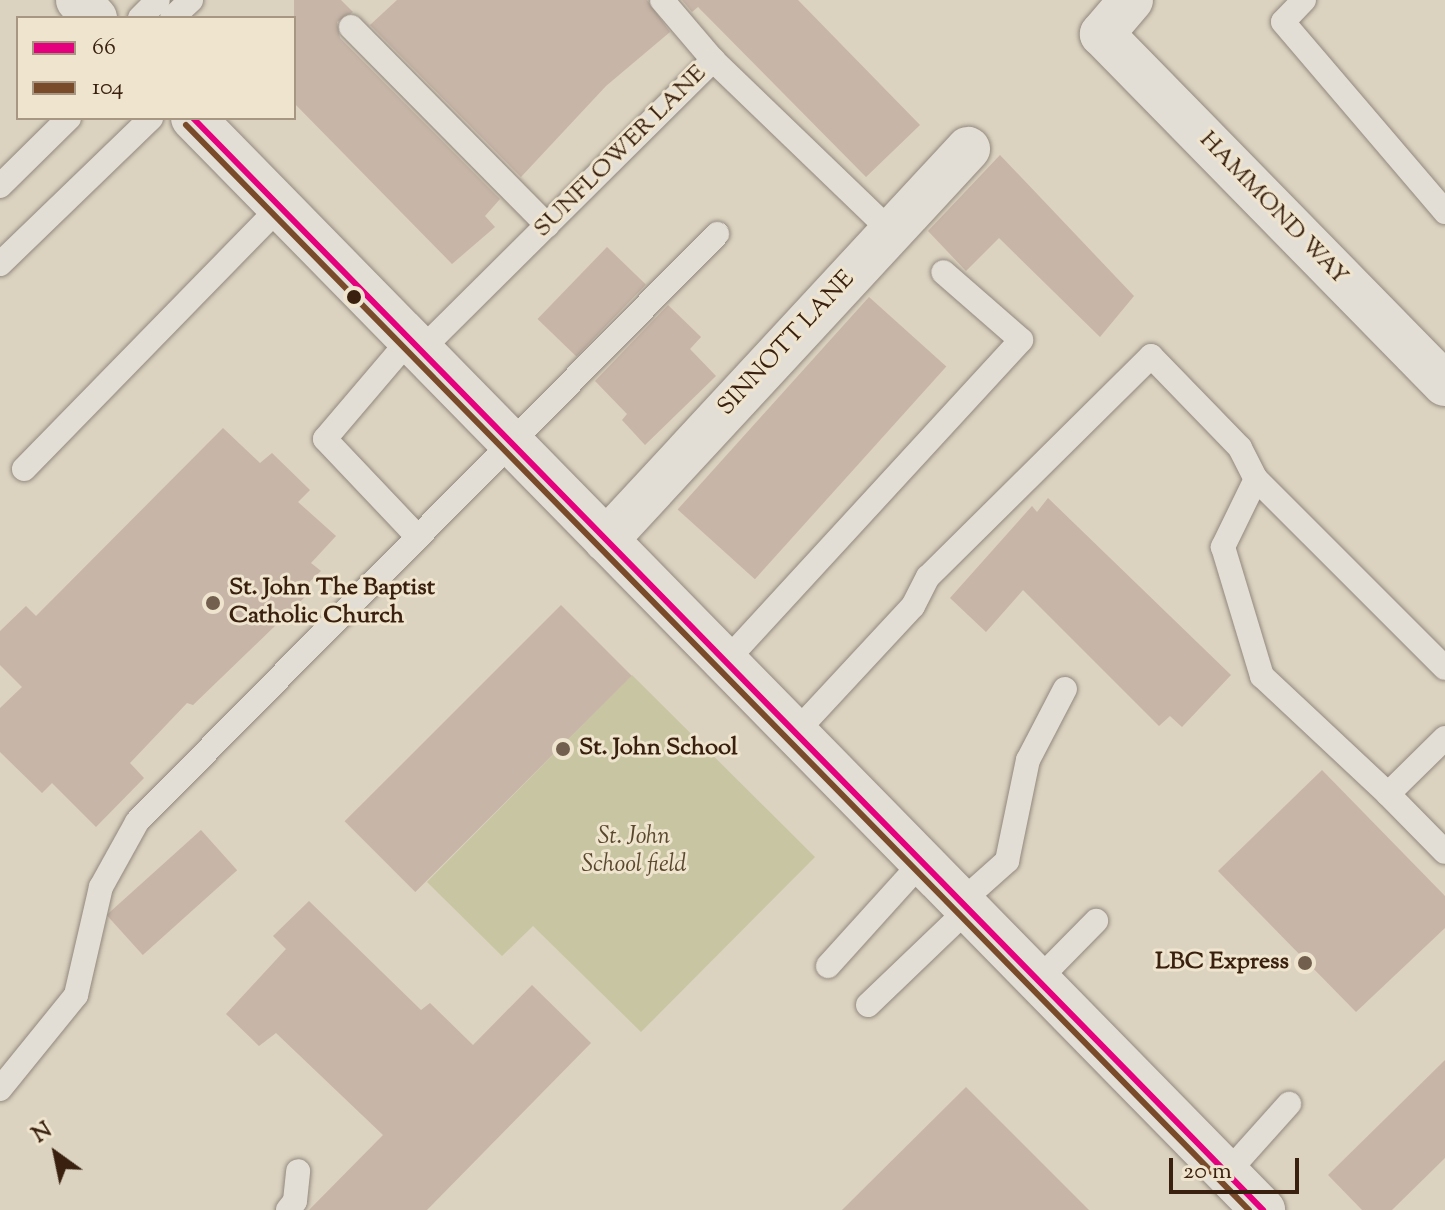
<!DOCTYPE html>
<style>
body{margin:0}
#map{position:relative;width:1445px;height:1210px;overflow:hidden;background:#dbd2c0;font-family:"Sorts Mill Goudy",serif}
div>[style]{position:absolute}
.green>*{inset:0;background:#c8c6a2}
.building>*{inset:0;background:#c7b5a8;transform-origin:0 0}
.roads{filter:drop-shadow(0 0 2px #92897d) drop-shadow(0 0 2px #92897d)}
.service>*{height:24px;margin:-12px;padding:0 12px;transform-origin:12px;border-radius:12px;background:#e3ded5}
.minor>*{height:44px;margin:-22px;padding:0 22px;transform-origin:22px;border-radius:22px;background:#e3ded5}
.secondary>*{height:44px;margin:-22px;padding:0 22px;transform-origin:22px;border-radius:22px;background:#e3ded5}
.bus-1>*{height:6px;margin:-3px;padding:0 3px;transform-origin:3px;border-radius:3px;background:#e5007d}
.bus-2>*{height:6px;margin:-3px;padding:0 3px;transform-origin:3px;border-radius:3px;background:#7a4b2a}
.dots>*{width:22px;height:22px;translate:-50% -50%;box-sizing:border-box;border:4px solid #efe4ce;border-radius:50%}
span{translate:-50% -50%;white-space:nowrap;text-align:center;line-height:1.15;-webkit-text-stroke:6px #efe4ce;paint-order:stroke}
.street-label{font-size:24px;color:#3a210f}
.poi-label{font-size:24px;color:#3a210f;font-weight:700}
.left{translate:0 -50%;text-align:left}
.right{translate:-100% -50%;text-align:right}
.park-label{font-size:24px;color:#5a482e;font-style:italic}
.legend{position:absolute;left:16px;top:16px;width:280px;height:104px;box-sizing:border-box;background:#efe4ce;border:2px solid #a79682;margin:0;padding:10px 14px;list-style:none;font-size:24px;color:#3a210f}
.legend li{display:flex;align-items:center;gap:16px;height:40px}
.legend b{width:40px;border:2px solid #a79682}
.north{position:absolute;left:16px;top:1114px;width:80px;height:80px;-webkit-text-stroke:6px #efe4ce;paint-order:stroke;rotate:327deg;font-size:22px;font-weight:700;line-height:32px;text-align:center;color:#3a210f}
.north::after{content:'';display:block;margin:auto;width:28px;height:36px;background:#3a210f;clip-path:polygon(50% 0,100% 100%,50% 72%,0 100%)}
.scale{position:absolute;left:1169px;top:1158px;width:130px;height:36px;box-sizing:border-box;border:4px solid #3a210f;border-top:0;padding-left:10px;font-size:24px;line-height:28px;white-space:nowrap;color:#3a210f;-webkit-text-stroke:6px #efe4ce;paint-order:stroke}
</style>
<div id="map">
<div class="green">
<div style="clip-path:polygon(632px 675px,815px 857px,641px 1032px,533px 926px,502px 956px,427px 882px)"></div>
</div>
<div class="building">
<div style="clip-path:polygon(294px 0,341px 0,353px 12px,337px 22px,340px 38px,500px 199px,485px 216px,495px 227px,452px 264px,294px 103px)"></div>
<div style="clip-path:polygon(397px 0,647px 0,670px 32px,606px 86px,521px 177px,370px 25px)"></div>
<div style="clip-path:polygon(682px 0,798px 0,920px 125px,866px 177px,698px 7px,692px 12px)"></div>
<div style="clip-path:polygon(1000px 155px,1134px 296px,1100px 337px,999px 238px,966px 271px,928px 231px)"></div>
<div style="left:607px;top:247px;width:54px;height:100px;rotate:44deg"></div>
<div style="left:869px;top:297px;width:104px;height:286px;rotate:42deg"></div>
<div style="clip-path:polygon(668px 305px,701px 337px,690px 349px,716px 376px,645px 445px,622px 420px,627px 414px,595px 381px)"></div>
<div style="clip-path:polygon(223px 428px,260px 463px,272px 453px,310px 490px,298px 502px,336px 536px,311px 563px,321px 571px,302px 589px,307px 595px,193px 705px,187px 703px,130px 763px,144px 778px,96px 827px,52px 783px,42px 793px,0 752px,0 708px,22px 687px,0 665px,0 631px,26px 606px,36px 616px)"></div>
<div style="clip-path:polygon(1048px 498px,1231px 675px,1182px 727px,1170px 716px,1159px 726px,1023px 590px,986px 632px,950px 598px,1032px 506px,1037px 512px)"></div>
<div style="left:561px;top:605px;width:100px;height:306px;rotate:45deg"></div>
<div style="clip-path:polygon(1322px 770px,1445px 896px,1445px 928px,1356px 1012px,1218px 871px)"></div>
<div style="left:201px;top:830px;width:54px;height:127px;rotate:48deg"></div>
<div style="clip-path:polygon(309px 901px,421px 1010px,430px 1003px,473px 1045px,532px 985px,591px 1043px,427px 1210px,309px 1210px,383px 1135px,276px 1033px,259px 1046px,226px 1014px,286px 949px,273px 936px)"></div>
<div style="clip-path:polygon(1445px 1060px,1445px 1158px,1392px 1210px,1362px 1210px,1328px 1175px)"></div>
<div style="clip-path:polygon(966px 1087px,1089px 1210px,842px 1210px)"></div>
</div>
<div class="roads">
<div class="service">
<div style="left:662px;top:0;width:79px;rotate:49.6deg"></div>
<div style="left:1304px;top:0;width:30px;rotate:134deg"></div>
<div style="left:1283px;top:22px;width:250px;rotate:49.5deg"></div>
<div style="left:140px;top:18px;width:25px;rotate:-45deg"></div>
<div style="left:172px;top:18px;width:26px;rotate:-43deg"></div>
<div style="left:351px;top:27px;width:279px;rotate:45.3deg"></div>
<div style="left:0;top:186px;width:97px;rotate:-44.6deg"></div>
<div style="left:0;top:264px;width:210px;rotate:-44deg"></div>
<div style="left:410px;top:339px;width:131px;rotate:130.4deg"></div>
<div style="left:325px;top:439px;width:135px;rotate:46.5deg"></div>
<div style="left:421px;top:350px;width:412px;rotate:-44.8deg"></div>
<div style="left:713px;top:60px;width:248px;rotate:43.9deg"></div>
<div style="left:24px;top:469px;width:366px;rotate:-45.7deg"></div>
<div style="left:1256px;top:479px;width:267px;rotate:45deg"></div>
<div style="left:726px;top:661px;width:436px;rotate:-47.4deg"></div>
<div style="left:1021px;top:340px;width:103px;rotate:-138.9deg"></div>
<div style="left:795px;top:733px;width:173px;rotate:-47.1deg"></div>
<div style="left:913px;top:606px;width:33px;rotate:-63deg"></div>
<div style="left:928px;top:577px;width:314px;rotate:-44.7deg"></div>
<div style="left:1151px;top:356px;width:128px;rotate:45.9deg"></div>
<div style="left:1240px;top:448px;width:35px;rotate:63deg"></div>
<div style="left:1256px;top:479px;width:76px;rotate:115.9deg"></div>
<div style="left:1223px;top:547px;width:135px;rotate:73.2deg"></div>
<div style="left:1262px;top:676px;width:173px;rotate:43.1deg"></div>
<div style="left:1388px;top:794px;width:80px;rotate:-44.5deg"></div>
<div style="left:1388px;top:794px;width:81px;rotate:45.5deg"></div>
<div style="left:961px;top:902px;width:62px;rotate:-41.7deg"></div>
<div style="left:1007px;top:861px;width:103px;rotate:-78.3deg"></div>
<div style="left:1028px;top:760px;width:80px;rotate:-62.5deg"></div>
<div style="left:828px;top:966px;width:140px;rotate:-47.9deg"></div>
<div style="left:1038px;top:980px;width:83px;rotate:-45.5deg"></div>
<div style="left:868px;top:1005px;width:139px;rotate:-43.8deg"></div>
<div style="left:0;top:1089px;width:121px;rotate:-51deg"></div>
<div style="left:76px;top:995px;width:111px;rotate:-77deg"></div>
<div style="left:101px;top:887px;width:74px;rotate:-61deg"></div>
<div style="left:137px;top:822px;width:826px;rotate:-45.39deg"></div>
<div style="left:1227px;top:1173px;width:93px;rotate:-48.1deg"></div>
<div style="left:288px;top:1210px;width:11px;rotate:-52deg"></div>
<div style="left:295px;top:1201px;width:30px;rotate:-84deg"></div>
</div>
<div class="minor">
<div style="left:1131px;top:0;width:45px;rotate:130.5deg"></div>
<div style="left:1102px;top:34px;width:490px;rotate:45.6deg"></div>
<div style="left:606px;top:540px;width:533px;rotate:-47.21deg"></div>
</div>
<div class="secondary">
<div style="left:78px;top:0;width:25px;rotate:47deg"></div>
<div style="left:193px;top:118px;width:1529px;rotate:45.58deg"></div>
</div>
</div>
<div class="bus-1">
<div style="left:193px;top:118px;width:1529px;rotate:45.58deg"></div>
</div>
<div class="bus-2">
<div style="left:186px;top:125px;width:1519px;rotate:45.59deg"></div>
</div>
<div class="dots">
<div style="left:354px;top:297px;background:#3a210f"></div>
<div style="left:213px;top:603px;background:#725f4d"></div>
<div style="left:563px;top:749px;background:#725f4d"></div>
<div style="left:1305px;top:963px;background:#725f4d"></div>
</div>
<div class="street-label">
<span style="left:621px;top:152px;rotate:-45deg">SUNFLOWER LANE</span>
<span style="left:1273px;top:209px;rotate:46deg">HAMMOND WAY</span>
<span style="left:787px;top:344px;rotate:-47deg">SINNOTT LANE</span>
</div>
<div class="poi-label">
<span class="left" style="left:229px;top:603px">St. John The Baptist<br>Catholic Church</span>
<span class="left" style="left:579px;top:749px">St. John School</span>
<span class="right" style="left:1289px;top:963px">LBC Express</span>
</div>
<div class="park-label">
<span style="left:634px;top:852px">St. John<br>School field</span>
</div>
<ul class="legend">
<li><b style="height:10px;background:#e5007d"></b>66</li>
<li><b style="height:10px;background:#7a4b2a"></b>104</li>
</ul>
<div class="north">N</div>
<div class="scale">20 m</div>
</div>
